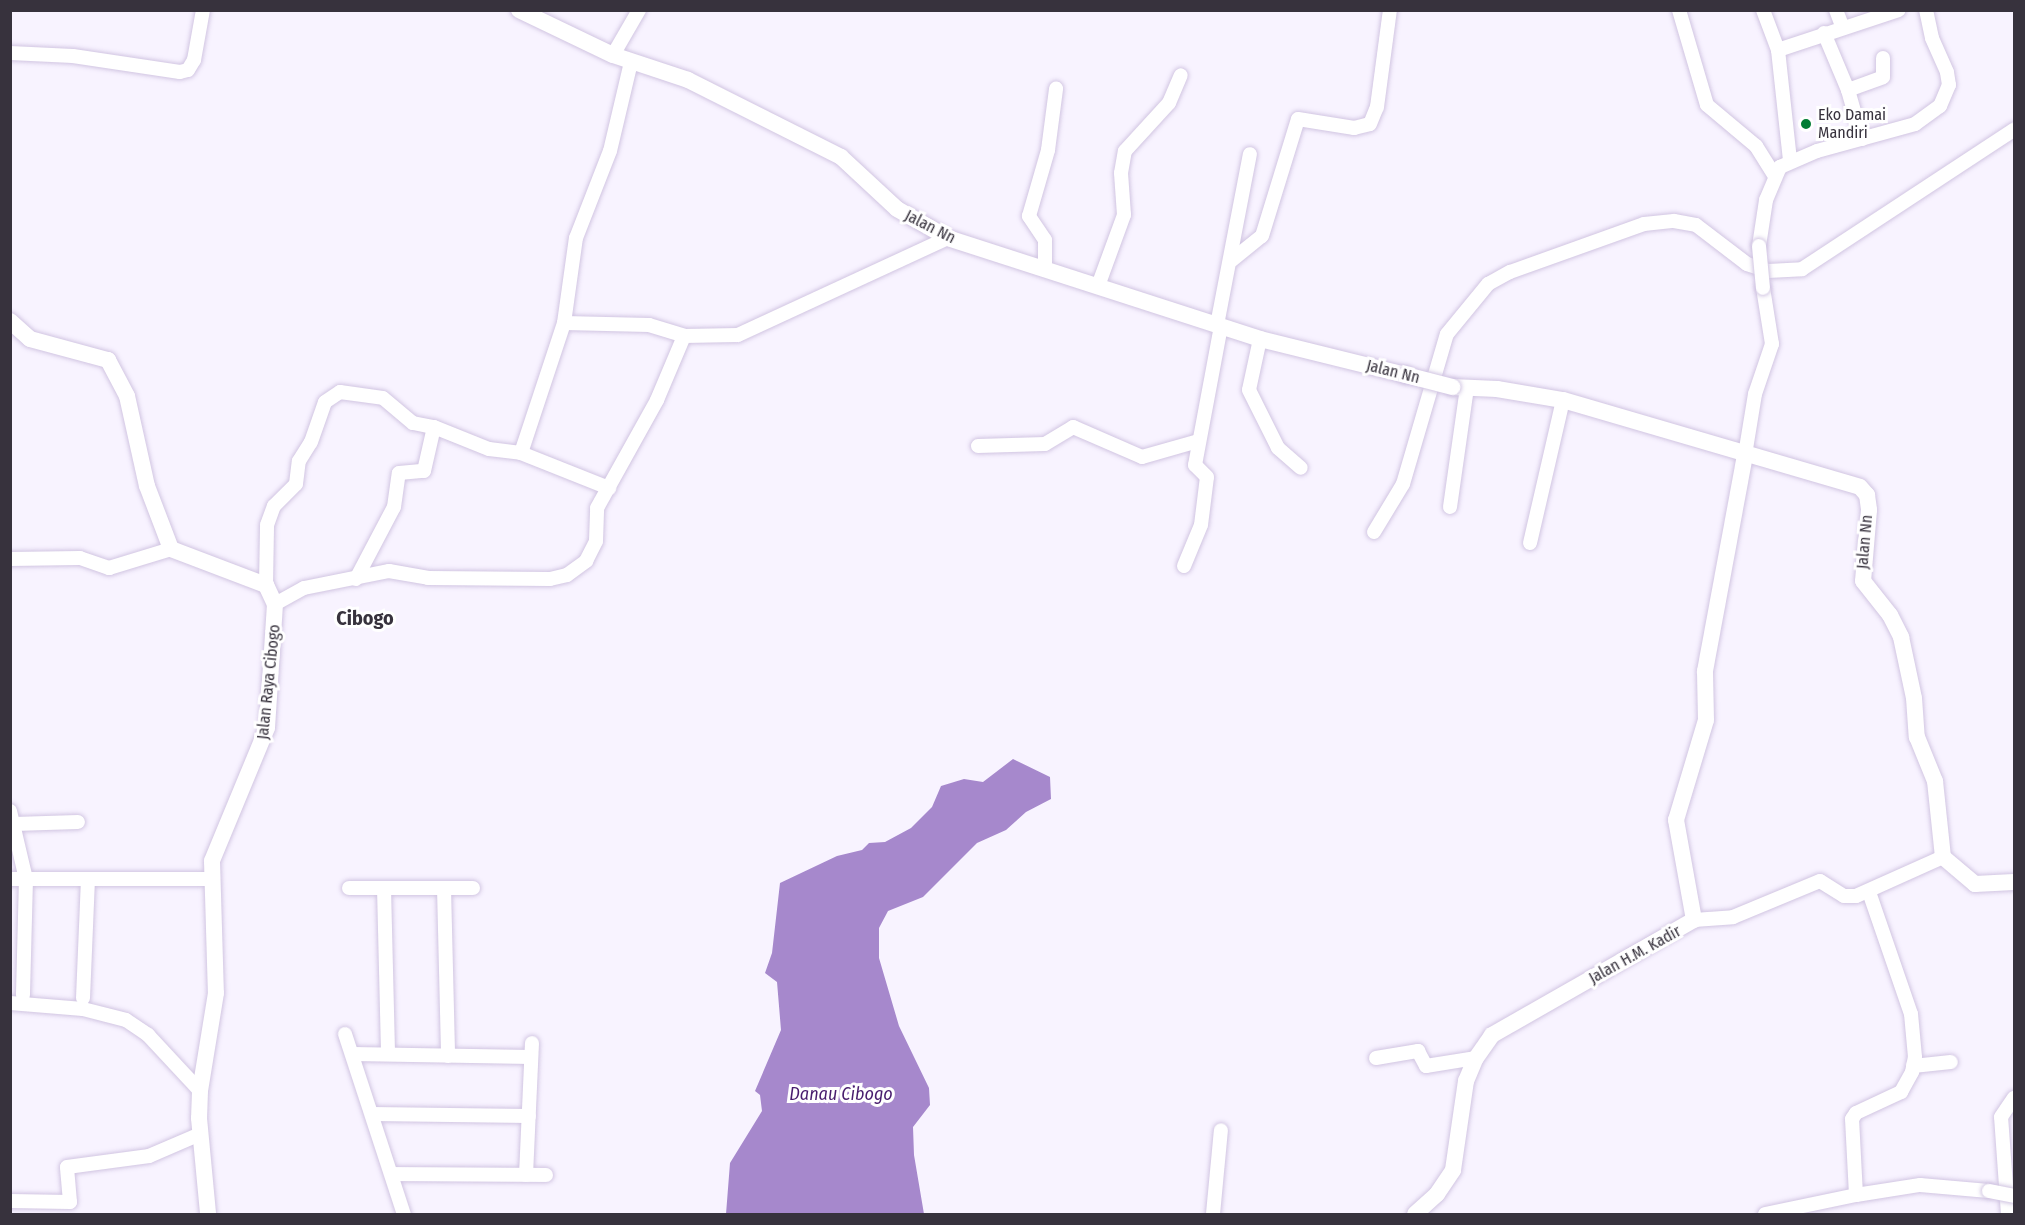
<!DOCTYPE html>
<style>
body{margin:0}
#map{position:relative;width:2025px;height:1225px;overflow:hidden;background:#f8f3ff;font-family:"Fira Sans Condensed",sans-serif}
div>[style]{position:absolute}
.water>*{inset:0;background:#a688cc}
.roads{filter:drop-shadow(0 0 2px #d1c5e2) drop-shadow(0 0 2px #d1c5e2)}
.minor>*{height:14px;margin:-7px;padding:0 7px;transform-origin:7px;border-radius:7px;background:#fff}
.tertiary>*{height:16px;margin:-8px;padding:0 8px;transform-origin:8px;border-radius:8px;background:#fff}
.bridges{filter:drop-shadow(0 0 2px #d1c5e2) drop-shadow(0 0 2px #d1c5e2)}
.minor-bridge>*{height:14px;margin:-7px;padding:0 7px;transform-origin:7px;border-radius:7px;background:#fff}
.tertiary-bridge>*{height:16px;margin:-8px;padding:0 8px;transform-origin:8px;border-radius:8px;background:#fff}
.dots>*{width:16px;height:16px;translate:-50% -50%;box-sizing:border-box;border:3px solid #fff;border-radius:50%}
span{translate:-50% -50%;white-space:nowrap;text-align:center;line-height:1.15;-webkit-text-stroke:6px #fff;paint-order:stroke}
.poi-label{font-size:16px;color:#37323d}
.left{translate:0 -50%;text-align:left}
.street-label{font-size:16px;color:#37323d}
.water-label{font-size:18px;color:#481d6e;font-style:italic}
.quarter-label{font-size:20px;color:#37323d;font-weight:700}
.frame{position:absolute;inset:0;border:12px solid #37323d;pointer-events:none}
</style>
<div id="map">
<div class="water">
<div style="clip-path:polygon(1013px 759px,1050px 777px,1051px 799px,1026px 812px,1006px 830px,977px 843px,923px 897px,888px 911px,879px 928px,879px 958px,899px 1026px,929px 1088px,930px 1105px,913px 1127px,914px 1155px,924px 1214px,726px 1214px,730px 1163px,762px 1111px,760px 1095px,755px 1091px,781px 1030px,777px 982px,765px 973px,772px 953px,780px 883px,837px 856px,862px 850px,869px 843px,885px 842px,911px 828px,932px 807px,941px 786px,964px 779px,983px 782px)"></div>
</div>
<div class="roads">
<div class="minor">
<div style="left:1679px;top:10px;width:99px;rotate:73.6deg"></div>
<div style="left:1707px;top:105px;width:64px;rotate:39.9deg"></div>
<div style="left:1756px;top:146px;width:34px;rotate:58deg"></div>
<div style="left:1763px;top:10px;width:43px;rotate:69.4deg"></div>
<div style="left:1778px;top:50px;width:111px;rotate:83.8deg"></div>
<div style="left:1836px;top:10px;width:17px;rotate:69deg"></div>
<div style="left:1824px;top:33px;width:62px;rotate:67.2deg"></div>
<div style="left:1848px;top:90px;width:51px;rotate:74.1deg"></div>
<div style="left:1778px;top:50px;width:127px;rotate:-18.3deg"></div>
<div style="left:10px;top:53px;width:63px;rotate:2.7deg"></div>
<div style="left:73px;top:56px;width:108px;rotate:8.5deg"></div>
<div style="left:180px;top:72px;width:8px;rotate:-14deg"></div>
<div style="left:188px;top:70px;width:12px;rotate:-59deg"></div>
<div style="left:194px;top:60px;width:51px;rotate:-79.8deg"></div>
<div style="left:613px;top:55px;width:52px;rotate:-60deg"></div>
<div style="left:1848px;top:90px;width:37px;rotate:-20deg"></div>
<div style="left:1883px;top:77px;width:19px;rotate:-90deg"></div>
<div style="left:1759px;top:246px;width:47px;rotate:-81.3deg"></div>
<div style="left:1766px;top:200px;width:36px;rotate:-67deg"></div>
<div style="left:1780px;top:167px;width:40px;rotate:-23.4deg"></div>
<div style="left:1817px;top:151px;width:102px;rotate:-15.4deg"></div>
<div style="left:1915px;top:124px;width:31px;rotate:-36deg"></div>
<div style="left:1940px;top:106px;width:23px;rotate:-67deg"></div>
<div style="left:1949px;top:85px;width:13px;rotate:-99deg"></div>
<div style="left:1947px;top:72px;width:37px;rotate:-114deg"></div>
<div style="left:1932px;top:38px;width:29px;rotate:-102deg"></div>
<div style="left:1232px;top:260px;width:38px;rotate:-39deg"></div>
<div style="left:1262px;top:236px;width:122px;rotate:-72.9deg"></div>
<div style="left:1298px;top:119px;width:57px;rotate:9.1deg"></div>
<div style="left:1354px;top:128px;width:16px;rotate:-14deg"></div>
<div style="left:1370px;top:124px;width:18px;rotate:-68deg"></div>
<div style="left:1377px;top:107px;width:98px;rotate:-82.4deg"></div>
<div style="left:1045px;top:270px;width:30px;rotate:-90deg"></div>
<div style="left:1045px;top:240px;width:29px;rotate:-124deg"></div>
<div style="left:1029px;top:216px;width:69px;rotate:-73.9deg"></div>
<div style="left:1048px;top:150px;width:62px;rotate:-82.5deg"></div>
<div style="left:1098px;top:286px;width:76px;rotate:-69.9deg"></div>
<div style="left:1124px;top:215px;width:42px;rotate:-94.1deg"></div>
<div style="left:1121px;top:173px;width:22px;rotate:-80deg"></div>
<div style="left:1125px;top:151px;width:65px;rotate:-47.5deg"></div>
<div style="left:1169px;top:103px;width:30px;rotate:-67deg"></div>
<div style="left:564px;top:323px;width:86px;rotate:-82deg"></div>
<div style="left:576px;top:238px;width:93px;rotate:-68.7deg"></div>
<div style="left:610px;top:151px;width:91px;rotate:-76.7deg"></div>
<div style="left:1217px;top:325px;width:174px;rotate:-79.1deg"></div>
<div style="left:1260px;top:339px;width:52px;rotate:102.2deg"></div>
<div style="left:1249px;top:390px;width:65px;rotate:63.4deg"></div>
<div style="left:1278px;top:448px;width:30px;rotate:41deg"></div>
<div style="left:978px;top:446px;width:67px;rotate:-1.7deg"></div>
<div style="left:1045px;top:444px;width:33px;rotate:-31deg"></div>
<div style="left:1073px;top:427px;width:75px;rotate:23.5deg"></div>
<div style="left:1142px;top:457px;width:58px;rotate:-15.9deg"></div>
<div style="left:521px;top:453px;width:95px;rotate:21.7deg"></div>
<div style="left:1745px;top:455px;width:62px;rotate:-80.7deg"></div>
<div style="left:1755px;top:394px;width:53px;rotate:-71.2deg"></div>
<div style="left:1772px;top:344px;width:57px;rotate:-99.1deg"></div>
<div style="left:1450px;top:507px;width:121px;rotate:-81.9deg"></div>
<div style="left:1374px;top:532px;width:56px;rotate:-58.9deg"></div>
<div style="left:1403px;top:484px;width:156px;rotate:-73.7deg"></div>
<div style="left:1447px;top:334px;width:65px;rotate:-50.6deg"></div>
<div style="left:1488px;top:284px;width:25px;rotate:-29deg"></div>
<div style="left:1510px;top:272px;width:142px;rotate:-19.7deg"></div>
<div style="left:1644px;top:224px;width:30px;rotate:-6deg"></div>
<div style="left:1674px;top:221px;width:22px;rotate:10deg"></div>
<div style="left:1696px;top:225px;width:64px;rotate:37.4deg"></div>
<div style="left:1747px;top:264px;width:22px;rotate:18deg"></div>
<div style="left:1768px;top:271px;width:34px;rotate:-3deg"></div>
<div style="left:1802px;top:269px;width:254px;rotate:-33.3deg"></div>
<div style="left:1530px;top:543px;width:147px;rotate:-77deg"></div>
<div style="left:10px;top:559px;width:70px;rotate:-0.8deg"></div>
<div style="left:80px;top:558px;width:31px;rotate:19deg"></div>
<div style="left:109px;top:568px;width:65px;rotate:-17deg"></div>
<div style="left:1184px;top:566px;width:44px;rotate:-67.5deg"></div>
<div style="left:1201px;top:525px;width:48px;rotate:-82.9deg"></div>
<div style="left:1207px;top:477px;width:17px;rotate:-135deg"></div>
<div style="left:1195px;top:465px;width:141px;rotate:-79.4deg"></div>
<div style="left:356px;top:579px;width:81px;rotate:-62.2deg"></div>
<div style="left:394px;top:507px;width:34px;rotate:-82deg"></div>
<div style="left:399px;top:473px;width:25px;rotate:-5deg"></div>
<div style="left:424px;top:471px;width:45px;rotate:-77.2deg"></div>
<div style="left:266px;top:585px;width:60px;rotate:-89deg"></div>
<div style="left:267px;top:525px;width:20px;rotate:-70deg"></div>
<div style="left:274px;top:506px;width:31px;rotate:-45deg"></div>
<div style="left:296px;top:484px;width:23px;rotate:-83deg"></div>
<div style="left:299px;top:461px;width:22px;rotate:-58deg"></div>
<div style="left:311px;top:442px;width:42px;rotate:-70.7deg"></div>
<div style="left:325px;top:402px;width:18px;rotate:-34deg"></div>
<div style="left:340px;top:392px;width:43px;rotate:7.9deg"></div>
<div style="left:383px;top:398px;width:39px;rotate:40deg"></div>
<div style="left:413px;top:423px;width:21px;rotate:11deg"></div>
<div style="left:434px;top:427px;width:59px;rotate:21.8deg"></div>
<div style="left:489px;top:449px;width:32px;rotate:7deg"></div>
<div style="left:521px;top:453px;width:137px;rotate:-71.7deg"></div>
<div style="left:564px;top:323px;width:85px;rotate:1.3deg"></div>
<div style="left:649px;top:325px;width:37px;rotate:17deg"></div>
<div style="left:684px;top:336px;width:54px;rotate:-1.1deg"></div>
<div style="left:738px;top:335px;width:231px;rotate:-24.8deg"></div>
<div style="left:275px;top:604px;width:33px;rotate:-29deg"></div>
<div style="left:304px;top:588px;width:87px;rotate:-11.3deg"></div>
<div style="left:389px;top:571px;width:40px;rotate:10deg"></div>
<div style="left:428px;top:578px;width:122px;rotate:0.5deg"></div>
<div style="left:550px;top:579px;width:17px;rotate:-13deg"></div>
<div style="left:567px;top:575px;width:24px;rotate:-36deg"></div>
<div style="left:586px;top:561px;width:22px;rotate:-63deg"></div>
<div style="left:596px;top:541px;width:33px;rotate:-88deg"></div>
<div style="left:597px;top:508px;width:124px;rotate:-60.9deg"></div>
<div style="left:657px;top:400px;width:69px;rotate:-67.1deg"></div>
<div style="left:10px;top:811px;width:70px;rotate:76.8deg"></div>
<div style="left:26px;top:879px;width:116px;rotate:91.5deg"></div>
<div style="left:14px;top:824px;width:64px;rotate:-1.8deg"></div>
<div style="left:10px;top:879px;width:201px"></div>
<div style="left:349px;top:888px;width:124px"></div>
<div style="left:384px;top:888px;width:166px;rotate:88.6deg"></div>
<div style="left:444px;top:888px;width:168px;rotate:88.6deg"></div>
<div style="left:1694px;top:920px;width:39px;rotate:-4deg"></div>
<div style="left:1733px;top:917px;width:94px;rotate:-22.5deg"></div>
<div style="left:1820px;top:881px;width:28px;rotate:32deg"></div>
<div style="left:1844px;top:896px;width:12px"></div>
<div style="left:1856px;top:896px;width:95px;rotate:-24.1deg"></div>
<div style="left:83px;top:998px;width:119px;rotate:-87.6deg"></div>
<div style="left:10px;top:1003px;width:73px;rotate:4.7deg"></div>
<div style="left:83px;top:1009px;width:44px;rotate:14.3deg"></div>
<div style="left:126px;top:1020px;width:27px;rotate:34deg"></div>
<div style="left:148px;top:1035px;width:76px;rotate:47.1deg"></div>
<div style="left:345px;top:1034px;width:189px;rotate:71.9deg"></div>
<div style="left:353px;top:1054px;width:178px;rotate:1deg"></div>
<div style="left:1376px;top:1058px;width:43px;rotate:-9.5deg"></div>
<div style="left:1418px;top:1051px;width:17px;rotate:62deg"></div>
<div style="left:1426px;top:1066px;width:51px;rotate:-9.1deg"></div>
<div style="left:1913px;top:1066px;width:38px;rotate:-6deg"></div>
<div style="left:372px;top:1114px;width:157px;rotate:0.7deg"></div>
<div style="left:392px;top:1174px;width:154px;rotate:0.4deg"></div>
<div style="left:526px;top:1175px;width:132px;rotate:-87.4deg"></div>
<div style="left:1856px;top:1195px;width:65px;rotate:-8.9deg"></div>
<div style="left:1920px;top:1185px;width:69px;rotate:5deg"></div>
<div style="left:10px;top:1201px;width:60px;rotate:1deg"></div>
<div style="left:70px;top:1202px;width:35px;rotate:-95deg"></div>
<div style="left:67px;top:1167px;width:83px;rotate:-7.6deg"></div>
<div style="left:149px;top:1156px;width:56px;rotate:-23.3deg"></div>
<div style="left:1213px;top:1214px;width:84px;rotate:-84.6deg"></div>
<div style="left:1765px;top:1214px;width:93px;rotate:-11.8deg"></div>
<div style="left:1856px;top:1195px;width:76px;rotate:-93deg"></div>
<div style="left:1852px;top:1119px;width:7px;rotate:-56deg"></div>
<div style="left:1856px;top:1113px;width:50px;rotate:-25deg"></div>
<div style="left:1901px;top:1092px;width:23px;rotate:-61deg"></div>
<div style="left:1912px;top:1072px;width:15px;rotate:-79deg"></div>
<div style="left:1915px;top:1057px;width:43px;rotate:-95.3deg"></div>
<div style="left:1911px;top:1014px;width:129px;rotate:-109deg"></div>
<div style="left:2008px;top:1214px;width:97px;rotate:-94.1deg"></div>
<div style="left:2001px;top:1117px;width:23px;rotate:-56deg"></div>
</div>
<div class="tertiary">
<div style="left:519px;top:10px;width:104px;rotate:25.6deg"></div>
<div style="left:613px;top:55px;width:79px;rotate:18.4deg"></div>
<div style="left:688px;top:80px;width:171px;rotate:26.7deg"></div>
<div style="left:841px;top:157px;width:76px;rotate:42.9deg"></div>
<div style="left:897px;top:209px;width:59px;rotate:29.6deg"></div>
<div style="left:948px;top:238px;width:328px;rotate:17.9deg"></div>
<div style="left:1260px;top:339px;width:150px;rotate:13.9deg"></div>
<div style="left:10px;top:321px;width:27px;rotate:42deg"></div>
<div style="left:30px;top:339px;width:81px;rotate:15.1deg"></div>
<div style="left:108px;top:360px;width:41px;rotate:62.2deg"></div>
<div style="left:127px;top:396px;width:92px;rotate:77.5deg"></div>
<div style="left:147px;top:486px;width:67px;rotate:69.1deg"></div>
<div style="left:171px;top:549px;width:102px;rotate:20.8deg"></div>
<div style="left:266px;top:585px;width:21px;rotate:65deg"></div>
<div style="left:275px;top:604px;width:124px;rotate:93.7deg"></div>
<div style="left:267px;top:728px;width:144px;rotate:112.5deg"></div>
<div style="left:212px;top:861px;width:132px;rotate:88.3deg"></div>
<div style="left:216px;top:993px;width:99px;rotate:99.3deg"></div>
<div style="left:200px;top:1091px;width:27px;rotate:92deg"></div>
<div style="left:199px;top:1118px;width:96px;rotate:84.6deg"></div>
<div style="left:1452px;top:387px;width:45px;rotate:2.5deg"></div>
<div style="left:1497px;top:389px;width:67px;rotate:9.5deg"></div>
<div style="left:1563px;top:400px;width:309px;rotate:16.3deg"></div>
<div style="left:1860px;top:487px;width:11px;rotate:49deg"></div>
<div style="left:1867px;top:495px;width:15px;rotate:82deg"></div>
<div style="left:1869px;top:510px;width:71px;rotate:94.8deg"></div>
<div style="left:1863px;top:581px;width:43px;rotate:51.5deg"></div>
<div style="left:1890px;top:615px;width:25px;rotate:63deg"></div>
<div style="left:1901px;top:637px;width:62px;rotate:78deg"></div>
<div style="left:1914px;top:698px;width:39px;rotate:86deg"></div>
<div style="left:1917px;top:737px;width:48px;rotate:67.8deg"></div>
<div style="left:1935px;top:781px;width:76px;rotate:84deg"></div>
<div style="left:1943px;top:857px;width:42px;rotate:40.2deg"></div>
<div style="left:1975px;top:884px;width:39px;rotate:-3deg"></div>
<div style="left:1415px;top:1214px;width:30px;rotate:-42deg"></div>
<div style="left:1437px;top:1194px;width:29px;rotate:-56deg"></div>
<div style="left:1453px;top:1170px;width:90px;rotate:-81.7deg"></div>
<div style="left:1466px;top:1081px;width:25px;rotate:-67deg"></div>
<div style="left:1476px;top:1058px;width:28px;rotate:-55deg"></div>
<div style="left:1492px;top:1035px;width:232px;rotate:-29.7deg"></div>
<div style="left:1694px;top:920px;width:102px;rotate:-100.2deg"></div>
<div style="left:1676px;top:820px;width:104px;rotate:-73.3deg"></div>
<div style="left:1706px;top:720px;width:49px;rotate:-91.2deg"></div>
<div style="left:1705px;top:671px;width:220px;rotate:-79.5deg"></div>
</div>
</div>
<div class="bridges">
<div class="minor-bridge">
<div style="left:1759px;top:246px;width:42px;rotate:84.6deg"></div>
<div style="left:1989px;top:1191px;width:25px;rotate:11deg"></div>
</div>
<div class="tertiary-bridge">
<div style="left:1406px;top:375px;width:48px;rotate:14.6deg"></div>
</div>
</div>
<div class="dots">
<div style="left:1806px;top:124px;background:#007c34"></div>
</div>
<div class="poi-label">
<span class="left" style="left:1818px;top:124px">Eko Damai<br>Mandiri</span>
</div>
<div class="street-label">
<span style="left:930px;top:227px;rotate:27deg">Jalan Nn</span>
<span style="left:1393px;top:372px;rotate:14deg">Jalan Nn</span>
<span style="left:1865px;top:542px;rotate:-85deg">Jalan Nn</span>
<span style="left:269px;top:682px;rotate:-84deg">Jalan Raya Cibogo</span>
<span style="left:1635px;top:955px;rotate:-29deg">Jalan H.M. Kadir</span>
</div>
<div class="water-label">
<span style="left:841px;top:1094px">Danau Cibogo</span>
</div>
<div class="quarter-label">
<span style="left:365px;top:618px">Cibogo</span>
</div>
<div class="frame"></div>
</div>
